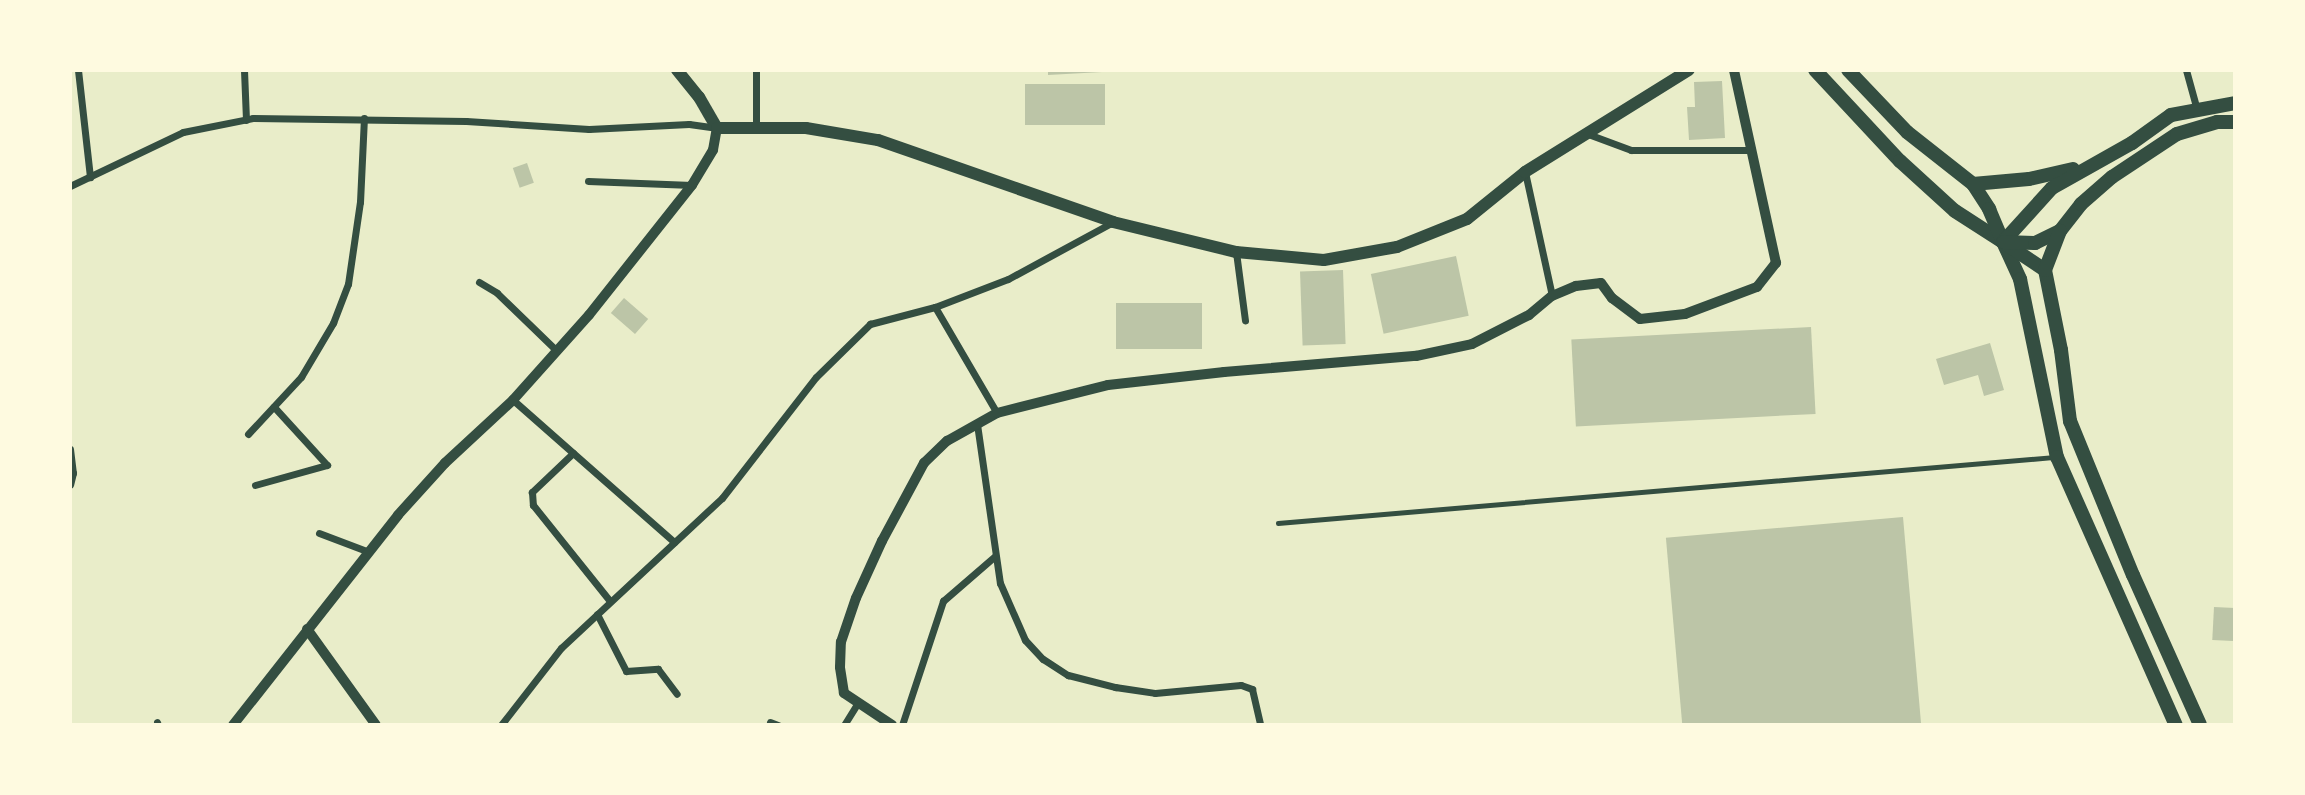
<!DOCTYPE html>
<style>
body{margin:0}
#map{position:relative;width:2305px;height:795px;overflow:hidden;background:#e9edc9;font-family:Lato,sans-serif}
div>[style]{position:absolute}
.building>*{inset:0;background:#bcc5a7;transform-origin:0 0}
.service>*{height:4.5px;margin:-2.25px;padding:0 2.25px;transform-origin:2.25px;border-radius:2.25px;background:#344e41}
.minor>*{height:7px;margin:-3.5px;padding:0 3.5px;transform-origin:3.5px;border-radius:3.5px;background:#344e41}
.tertiary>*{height:10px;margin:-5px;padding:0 5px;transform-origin:5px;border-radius:5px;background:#344e41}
.secondary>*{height:12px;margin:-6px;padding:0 6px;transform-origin:6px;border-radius:6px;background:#344e41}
.primary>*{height:14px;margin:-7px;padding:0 7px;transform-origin:7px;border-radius:7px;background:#344e41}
span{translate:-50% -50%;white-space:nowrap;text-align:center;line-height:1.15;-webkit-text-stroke:5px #fefae0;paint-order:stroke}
.frame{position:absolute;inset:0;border:72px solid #fefae0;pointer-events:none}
</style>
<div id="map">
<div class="building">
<div style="clip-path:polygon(1048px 70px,1102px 70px,1102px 72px,1048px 75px)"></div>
<div style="clip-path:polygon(1722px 81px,1725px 138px,1689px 140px,1687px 107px,1695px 107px,1694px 82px)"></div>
<div style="left:1025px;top:84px;width:80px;height:41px"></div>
<div style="left:527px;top:163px;width:21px;height:15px;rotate:71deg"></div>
<div style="left:1456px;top:256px;width:61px;height:87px;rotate:78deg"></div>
<div style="left:1343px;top:270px;width:74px;height:43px;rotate:88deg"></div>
<div style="left:624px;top:298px;width:32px;height:20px;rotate:41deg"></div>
<div style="left:1116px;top:303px;width:86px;height:46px"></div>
<div style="left:1811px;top:327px;width:87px;height:240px;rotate:87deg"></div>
<div style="clip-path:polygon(1990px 343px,2004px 390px,1984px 396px,1978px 375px,1944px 385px,1936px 359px)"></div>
<div style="left:1903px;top:517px;width:209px;height:238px;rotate:85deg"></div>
<div style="left:2214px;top:607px;width:21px;height:33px;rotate:3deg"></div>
</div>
<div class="service">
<div style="left:1278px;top:523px;width:780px;rotate:-4.86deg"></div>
</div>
<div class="minor">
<div style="left:78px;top:70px;width:108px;rotate:83.6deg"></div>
<div style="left:244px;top:70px;width:50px;rotate:87.7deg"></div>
<div style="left:756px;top:70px;width:58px;rotate:90deg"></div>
<div style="left:2186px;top:70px;width:41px;rotate:74.6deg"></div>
<div style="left:1588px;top:134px;width:46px;rotate:20.4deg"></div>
<div style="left:1631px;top:150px;width:120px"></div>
<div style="left:1525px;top:172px;width:127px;rotate:77.7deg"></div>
<div style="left:588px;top:181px;width:104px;rotate:2.2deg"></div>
<div style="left:70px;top:186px;width:125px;rotate:-25.5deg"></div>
<div style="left:183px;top:132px;width:71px;rotate:-11.3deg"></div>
<div style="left:253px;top:118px;width:213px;rotate:0.8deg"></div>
<div style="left:466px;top:121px;width:123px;rotate:3.7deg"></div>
<div style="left:589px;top:129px;width:100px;rotate:-2.9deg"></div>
<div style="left:689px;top:124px;width:27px;rotate:8deg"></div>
<div style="left:1236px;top:252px;width:69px;rotate:82.5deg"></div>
<div style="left:479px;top:282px;width:21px;rotate:31deg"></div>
<div style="left:497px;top:293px;width:83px;rotate:44deg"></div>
<div style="left:935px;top:307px;width:123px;rotate:59.7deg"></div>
<div style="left:513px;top:400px;width:215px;rotate:41.4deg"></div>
<div style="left:977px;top:424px;width:161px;rotate:81.8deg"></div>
<div style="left:1000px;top:583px;width:62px;rotate:66.3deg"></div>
<div style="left:1025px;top:640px;width:26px;rotate:47deg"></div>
<div style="left:1043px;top:659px;width:30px;rotate:33deg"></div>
<div style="left:1068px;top:675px;width:49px;rotate:14.3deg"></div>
<div style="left:1115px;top:687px;width:40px;rotate:8.5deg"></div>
<div style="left:1155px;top:693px;width:86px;rotate:-5.3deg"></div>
<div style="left:1241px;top:685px;width:12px;rotate:20deg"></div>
<div style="left:1252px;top:689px;width:37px;rotate:77deg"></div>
<div style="left:248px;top:434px;width:78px;rotate:-47.1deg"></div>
<div style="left:301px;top:377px;width:63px;rotate:-59.3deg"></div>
<div style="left:333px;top:323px;width:42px;rotate:-69deg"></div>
<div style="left:348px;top:284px;width:83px;rotate:-81.7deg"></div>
<div style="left:360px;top:202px;width:84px;rotate:-87.3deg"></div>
<div style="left:70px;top:449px;width:24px;rotate:83deg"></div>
<div style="left:73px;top:473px;width:12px;rotate:104deg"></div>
<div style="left:573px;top:453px;width:57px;rotate:136.4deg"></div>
<div style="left:532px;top:492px;width:13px;rotate:86deg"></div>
<div style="left:533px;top:505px;width:123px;rotate:51.3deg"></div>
<div style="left:255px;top:485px;width:75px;rotate:-15.5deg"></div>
<div style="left:327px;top:465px;width:79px;rotate:-132.4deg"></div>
<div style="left:319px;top:533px;width:53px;rotate:20.8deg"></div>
<div style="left:597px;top:614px;width:64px;rotate:63deg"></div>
<div style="left:626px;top:671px;width:32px;rotate:-4deg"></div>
<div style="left:658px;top:669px;width:31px;rotate:53deg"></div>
<div style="left:157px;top:722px;width:3px;rotate:72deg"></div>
<div style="left:770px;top:722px;width:9px;rotate:21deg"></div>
<div style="left:501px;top:725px;width:98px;rotate:-52.1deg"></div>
<div style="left:561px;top:648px;width:220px;rotate:-43deg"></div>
<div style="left:722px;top:498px;width:153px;rotate:-52.2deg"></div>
<div style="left:816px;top:377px;width:76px;rotate:-44.5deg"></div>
<div style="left:870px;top:324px;width:67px;rotate:-14.7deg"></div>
<div style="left:935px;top:307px;width:78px;rotate:-21deg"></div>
<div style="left:1008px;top:279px;width:119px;rotate:-28.5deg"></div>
<div style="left:844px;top:725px;width:26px;rotate:-58deg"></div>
<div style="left:902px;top:725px;width:131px;rotate:-71.7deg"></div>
<div style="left:943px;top:601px;width:69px;rotate:-40.9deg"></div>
</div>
<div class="tertiary">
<div style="left:307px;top:629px;width:118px;rotate:54.3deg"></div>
<div style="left:233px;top:725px;width:267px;rotate:-51.8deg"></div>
<div style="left:398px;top:515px;width:70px;rotate:-47.9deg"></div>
<div style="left:445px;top:463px;width:93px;rotate:-42.8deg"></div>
<div style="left:513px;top:400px;width:114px;rotate:-48.2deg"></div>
<div style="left:589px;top:315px;width:166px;rotate:-51.6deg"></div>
<div style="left:692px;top:185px;width:41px;rotate:-59deg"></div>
<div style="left:713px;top:150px;width:22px;rotate:-80deg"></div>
<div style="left:892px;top:725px;width:58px;rotate:-146.3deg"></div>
<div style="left:844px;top:693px;width:26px;rotate:-99deg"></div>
<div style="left:840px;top:667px;width:25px;rotate:-88deg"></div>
<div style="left:841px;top:642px;width:46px;rotate:-71.2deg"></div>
<div style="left:856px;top:598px;width:63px;rotate:-65.5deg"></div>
<div style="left:882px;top:541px;width:89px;rotate:-61.7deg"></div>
<div style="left:924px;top:463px;width:32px;rotate:-44deg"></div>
<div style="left:947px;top:441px;width:57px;rotate:-29.2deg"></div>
<div style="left:997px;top:413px;width:114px;rotate:-14.2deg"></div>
<div style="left:1108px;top:385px;width:117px;rotate:-6.4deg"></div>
<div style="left:1224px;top:372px;width:193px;rotate:-4.8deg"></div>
<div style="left:1416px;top:356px;width:57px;rotate:-12.1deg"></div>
<div style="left:1472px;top:344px;width:64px;rotate:-27deg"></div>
<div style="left:1529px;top:315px;width:30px;rotate:-40deg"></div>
<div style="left:1552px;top:296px;width:26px;rotate:-23deg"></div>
<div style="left:1576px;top:286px;width:25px;rotate:-7deg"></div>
<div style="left:1601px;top:283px;width:19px;rotate:54deg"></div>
<div style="left:1612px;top:298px;width:35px;rotate:37deg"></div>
<div style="left:1640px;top:319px;width:45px;rotate:-6.3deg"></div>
<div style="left:1685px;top:314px;width:77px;rotate:-20.6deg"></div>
<div style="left:1757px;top:287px;width:31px;rotate:-52deg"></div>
<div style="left:1776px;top:263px;width:198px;rotate:-102.3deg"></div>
</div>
<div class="secondary">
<div style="left:677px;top:70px;width:35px;rotate:51deg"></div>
<div style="left:699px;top:97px;width:36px;rotate:60deg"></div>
<div style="left:717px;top:128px;width:89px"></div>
<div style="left:806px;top:128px;width:73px;rotate:9.5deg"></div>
<div style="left:878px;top:140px;width:249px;rotate:19.2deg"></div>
<div style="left:1113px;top:222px;width:127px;rotate:13.7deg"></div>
<div style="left:1236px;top:252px;width:88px;rotate:5.2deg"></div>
<div style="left:1324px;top:260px;width:74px;rotate:-10.1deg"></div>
<div style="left:1397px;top:247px;width:75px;rotate:-21.8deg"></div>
<div style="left:1467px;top:219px;width:75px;rotate:-39deg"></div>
<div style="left:1525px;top:172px;width:193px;rotate:-31.9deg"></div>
</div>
<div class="primary">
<div style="left:1815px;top:70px;width:125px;rotate:47deg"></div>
<div style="left:1900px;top:161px;width:74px;rotate:42.3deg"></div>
<div style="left:1955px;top:211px;width:57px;rotate:32.9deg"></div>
<div style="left:2003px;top:242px;width:41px;rotate:65.3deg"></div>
<div style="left:2020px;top:279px;width:182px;rotate:78.3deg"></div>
<div style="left:2057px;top:457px;width:293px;rotate:66.1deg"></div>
<div style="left:1848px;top:70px;width:86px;rotate:46.4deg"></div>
<div style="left:1907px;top:132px;width:84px;rotate:38.2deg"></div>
<div style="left:1973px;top:184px;width:30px;rotate:57deg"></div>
<div style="left:1989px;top:209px;width:36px;rotate:67deg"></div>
<div style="left:2003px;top:242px;width:50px;rotate:33.7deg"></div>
<div style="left:2045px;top:270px;width:82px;rotate:78.7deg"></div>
<div style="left:2061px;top:350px;width:72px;rotate:82.8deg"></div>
<div style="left:2070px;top:421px;width:166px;rotate:67.8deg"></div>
<div style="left:2133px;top:575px;width:164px;rotate:65.9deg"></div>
<div style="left:1973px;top:184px;width:56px;rotate:-5.1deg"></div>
<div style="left:2029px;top:179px;width:45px;rotate:-12.8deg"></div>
<div style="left:2003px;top:242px;width:73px;rotate:-47.8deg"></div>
<div style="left:2052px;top:188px;width:92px;rotate:-29.4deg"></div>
<div style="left:2132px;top:143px;width:48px;rotate:-35.7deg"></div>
<div style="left:2171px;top:115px;width:65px;rotate:-10.6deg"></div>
<div style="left:2004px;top:242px;width:31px;rotate:2deg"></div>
<div style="left:2035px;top:243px;width:28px;rotate:-26deg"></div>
<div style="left:2060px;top:231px;width:34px;rotate:-52deg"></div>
<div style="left:2081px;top:204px;width:41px;rotate:-41.1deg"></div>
<div style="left:2112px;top:177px;width:78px;rotate:-33.5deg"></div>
<div style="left:2177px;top:134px;width:42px;rotate:-16.7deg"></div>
<div style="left:2217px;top:122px;width:18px"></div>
<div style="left:2045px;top:270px;width:42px;rotate:-69deg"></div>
</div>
<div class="frame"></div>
</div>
